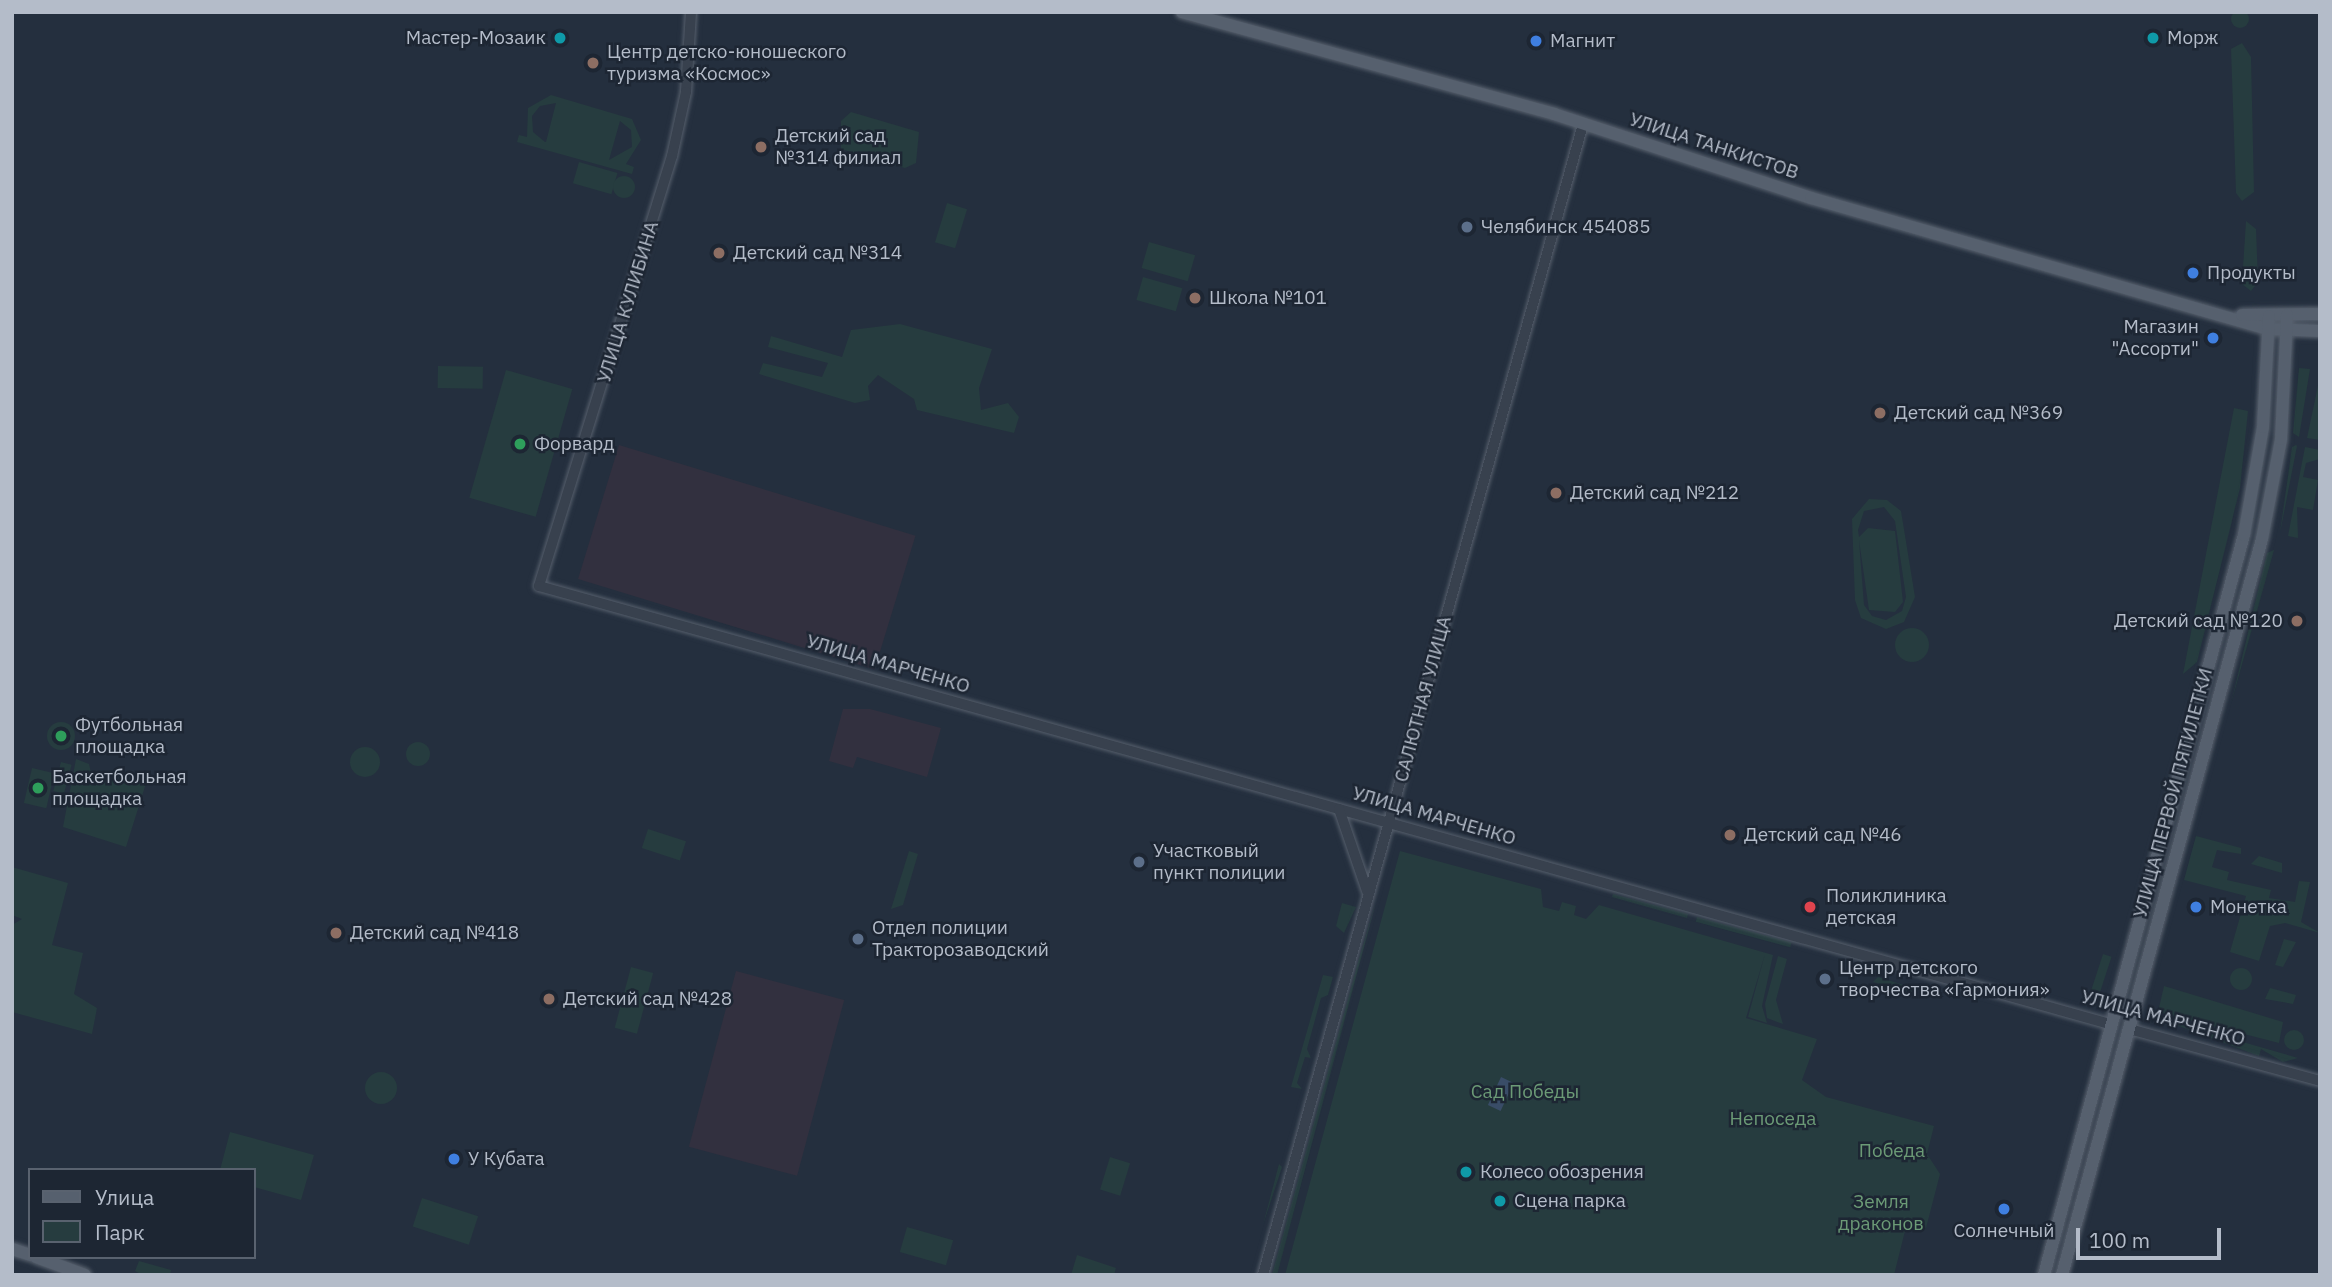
<!DOCTYPE html>
<meta charset="utf-8">
<style>
body{margin:0}
#map{position:relative;width:2332px;height:1287px;overflow:hidden;background:#242f3e;font-family:"IBM Plex Sans",sans-serif}
div>[style]{position:absolute}
.medical>*{inset:0;background:#32303f;transform-origin:0 0}
.green>*{inset:0;background:#263c3f;transform-origin:0 0}
.round{border-radius:50%}
.water>*{inset:0;background:#394c67;transform-origin:0 0}
.roads{filter:drop-shadow(0 0 2px #565f6c) drop-shadow(0 0 2px #565f6c)}
.minor>*{height:10px;margin:-5px;padding:0 5px;transform-origin:5px;border-radius:5px;background:#38414e}
.major>*{height:12px;margin:-6px;padding:0 6px;transform-origin:6px;border-radius:6px;background:#56606e}
.dots>*{width:19px;height:19px;translate:-50% -50%;box-sizing:border-box;border:4px solid #1d2633;border-radius:50%}
span{translate:-50% -50%;white-space:nowrap;text-align:center;line-height:1.15;-webkit-text-stroke:5px #1d2633;paint-order:stroke}
.poi-label{font-size:19px;color:#b4bcc9}
.right{translate:-100% -50%;text-align:right}
.left{translate:0 -50%;text-align:left}
.street-label{font-size:19px;color:#b4bcc9}
.park-label{font-size:19px;color:#6b9a76}
.frame{position:absolute;inset:0;border:14px solid #b4bcc9;pointer-events:none}
.legend{position:absolute;left:28px;top:1168px;width:228px;height:91px;box-sizing:border-box;background:#1d2633;border:2px solid #59626f;margin:0;padding:9px 12px;list-style:none;font-size:21px;color:#b4bcc9}
.legend li{display:flex;align-items:center;gap:14px;height:35px}
.legend b{width:35px;border:2px solid #59626f}
.scale{position:absolute;left:2076px;top:1228px;width:145px;height:32px;box-sizing:border-box;border:4px solid #b4bcc9;border-top:0;padding-left:9px;font-size:21px;line-height:24px;white-space:nowrap;color:#b4bcc9;-webkit-text-stroke:5px #1d2633;paint-order:stroke}
</style>
<div id="map">
<div class="medical">
<div style="left:619px;top:445px;width:310px;height:140px;rotate:17deg"></div>
<div style="clip-path:polygon(843px 709px,870px 709px,941px 728px,927px 777px,857px 757px,853px 768px,829px 761px)"></div>
<div style="left:736px;top:971px;width:112px;height:182px;rotate:15deg"></div>
</div>
<div class="green">
<div class="round" style="left:2231px;top:10px;width:18px;height:18px"></div>
<div style="clip-path:polygon(2242px 43px,2251px 57px,2254px 192px,2242px 201px,2236px 193px,2231px 49px)"></div>
<div style="clip-path:polygon(evenodd,551px 95px,632px 119px,641px 140px,626px 164px,634px 167px,632px 174px,517px 142px,519px 135px,527px 137px,528px 108px,551px 95px,556px 103px,546px 142px,545px 142px,533px 132px,532px 116px,540px 106px,556px 103px,551px 95px,620px 121px,631px 130px,632px 147px,609px 160px,620px 121px)"></div>
<div style="clip-path:polygon(851px 112px,919px 132px,916px 163px,905px 168px,841px 149px,841px 121px)"></div>
<div style="left:579px;top:162px;width:40px;height:22px;rotate:16deg"></div>
<div class="round" style="left:613px;top:176px;width:22px;height:22px"></div>
<div style="left:947px;top:203px;width:21px;height:41px;rotate:17deg"></div>
<div style="clip-path:polygon(2246px 221px,2256px 229px,2258px 282px,2251px 291px,2242px 284px)"></div>
<div style="left:1149px;top:242px;width:48px;height:27px;rotate:16deg"></div>
<div style="left:1143px;top:277px;width:41px;height:24px;rotate:16deg"></div>
<div style="clip-path:polygon(900px 324px,992px 349px,979px 388px,981px 410px,1008px 403px,1019px 417px,1014px 433px,917px 410px,914px 399px,878px 375px,868px 386px,870px 400px,855px 403px,759px 374px,763px 363px,822px 377px,828px 363px,768px 347px,771px 336px,842px 357px,851px 330px)"></div>
<div style="left:438px;top:366px;width:45px;height:22px;rotate:1deg"></div>
<div style="clip-path:polygon(2299px 368px,2310px 369px,2299px 437px,2293px 433px)"></div>
<div style="left:506px;top:370px;width:69px;height:133px;rotate:16deg"></div>
<div style="clip-path:polygon(2320px 376px,2320px 440px,2307px 438px)"></div>
<div style="clip-path:polygon(2234px 408px,2248px 411px,2240px 488px,2197px 662px,2183px 674px)"></div>
<div style="clip-path:polygon(2296px 445px,2297px 446px,2280px 533px,2292px 447px)"></div>
<div style="clip-path:polygon(2305px 447px,2320px 450px,2320px 459px,2306px 463px,2303px 477px,2318px 480px,2313px 510px,2297px 507px,2298px 538px,2288px 536px)"></div>
<div style="clip-path:polygon(evenodd,1869px 499px,1887px 500px,1901px 511px,1915px 597px,1904px 622px,1886px 629px,1861px 618px,1855px 600px,1852px 519px,1869px 499px,1884px 507px,1895px 521px,1906px 597px,1902px 611px,1886px 620px,1872px 616px,1864px 605px,1859px 540px,1869px 610px,1895px 612px,1903px 602px,1895px 531px,1868px 528px,1859px 537px,1858px 530px,1864px 511px,1884px 507px)"></div>
<div style="clip-path:polygon(2274px 550px,2231px 704px,2267px 553px)"></div>
<div class="round" style="left:1895px;top:628px;width:34px;height:34px"></div>
<div class="round" style="left:47px;top:722px;width:28px;height:28px"></div>
<div class="round" style="left:406px;top:742px;width:24px;height:24px"></div>
<div class="round" style="left:350px;top:747px;width:30px;height:30px"></div>
<div style="clip-path:polygon(76px 759px,89px 764px,93px 782px,148px 777px,126px 847px,63px 827px)"></div>
<div style="left:61px;top:762px;width:11px;height:30px;rotate:15deg"></div>
<div style="left:32px;top:768px;width:23px;height:36px;rotate:13deg"></div>
<div style="left:648px;top:829px;width:40px;height:20px;rotate:18deg"></div>
<div style="clip-path:polygon(2196px 836px,2241px 848px,2241px 854px,2217px 850px,2212px 867px,2229px 872px,2227px 880px,2271px 890px,2269px 898px,2295px 902px,2299px 881px,2310px 882px,2301px 922px,2320px 933px,2285px 923px,2270px 926px,2259px 961px,2230px 952px,2246px 896px,2184px 880px)"></div>
<div style="clip-path:polygon(909px 851px,918px 854px,903px 905px,891px 909px)"></div>
<div style="clip-path:polygon(1400px 851px,1541px 889px,1543px 907px,1559px 911px,1562px 902px,1576px 906px,1574px 915px,1586px 919px,1599px 905px,1773px 955px,1762px 1006px,1767px 1023px,1748px 1017px,1765px 954px,1746px 1018px,1817px 1039px,1802px 1080px,1826px 1097px,1934px 1126px,1927px 1154px,1940px 1174px,1926px 1228px,1907px 1223px,1894px 1275px,1285px 1275px)"></div>
<div style="clip-path:polygon(2259px 856px,2282px 863px,2282px 873px,2251px 864px)"></div>
<div style="clip-path:polygon(12px 867px,68px 883px,52px 945px,83px 953px,74px 994px,97px 1008px,92px 1034px,12px 1012px,12px 925px,22px 919px,12px 915px)"></div>
<div style="clip-path:polygon(1613px 894px,1688px 914px,1687px 918px,1612px 897px)"></div>
<div style="clip-path:polygon(1376px 902px,1277px 1275px,1272px 1275px,1358px 962px)"></div>
<div style="clip-path:polygon(1342px 903px,1356px 907px,1344px 933px,1336px 926px)"></div>
<div style="left:1697px;top:917px;width:98px;height:5px;rotate:15deg"></div>
<div style="clip-path:polygon(2284px 939px,2296px 942px,2283px 967px,2275px 965px)"></div>
<div style="left:2103px;top:954px;width:9px;height:39px;rotate:18deg"></div>
<div style="clip-path:polygon(1778px 956px,1787px 959px,1776px 1000px,1783px 1024px,1767px 1018px,1765px 1004px)"></div>
<div style="left:631px;top:967px;width:23px;height:63px;rotate:15deg"></div>
<div class="round" style="left:2230px;top:968px;width:22px;height:22px"></div>
<div style="clip-path:polygon(1323px 975px,1333px 977px,1328px 995px,1321px 998px,1307px 1049px,1311px 1058px,1305px 1057px,1297px 1083px,1302px 1089px,1291px 1087px)"></div>
<div style="clip-path:polygon(1878px 977px,1907px 986px,1914px 993px,1873px 982px)"></div>
<div style="clip-path:polygon(2164px 986px,2283px 1022px,2279px 1043px,2158px 1012px)"></div>
<div style="clip-path:polygon(2270px 988px,2296px 995px,2293px 1004px,2265px 999px)"></div>
<div style="clip-path:polygon(2160px 1019px,2187px 1026px,2298px 1058px,2283px 1062px,2261px 1049px,2259px 1056px)"></div>
<div class="round" style="left:2284px;top:1030px;width:20px;height:20px"></div>
<div class="round" style="left:365px;top:1072px;width:32px;height:32px"></div>
<div style="clip-path:polygon(230px 1132px,314px 1155px,301px 1200px,254px 1187px,254px 1170px,220px 1170px)"></div>
<div style="left:1110px;top:1157px;width:21px;height:34px;rotate:17deg"></div>
<div style="clip-path:polygon(1279px 1164px,1282px 1167px,1263px 1225px)"></div>
<div style="left:422px;top:1198px;width:59px;height:30px;rotate:18deg"></div>
<div style="left:907px;top:1227px;width:48px;height:26px;rotate:16deg"></div>
<div style="clip-path:polygon(1077px 1255px,1116px 1268px,1114px 1275px,1071px 1275px)"></div>
<div style="clip-path:polygon(139px 1261px,171px 1270px,170px 1275px,142px 1275px,135px 1271px)"></div>
</div>
<div class="water">
<div style="left:1501px;top:1077px;width:14px;height:31px;rotate:25deg"></div>
</div>
<div class="roads">
<div class="minor">
<div style="left:691px;top:12px;width:80px;rotate:93.6deg"></div>
<div style="left:686px;top:92px;width:66px;rotate:102.3deg"></div>
<div style="left:672px;top:156px;width:450px;rotate:107.2deg"></div>
<div style="left:539px;top:586px;width:1631px;rotate:15.58deg"></div>
<div style="left:1339px;top:809px;width:87px;rotate:71.1deg"></div>
<div style="left:2129px;top:1029px;width:198px;rotate:15.2deg"></div>
<div style="left:1263px;top:1275px;width:1195px;rotate:-74.46deg"></div>
</div>
<div class="major">
<div style="left:1182px;top:12px;width:386px;rotate:15.3deg"></div>
<div style="left:1554px;top:114px;width:270px;rotate:18.1deg"></div>
<div style="left:1811px;top:198px;width:476px;rotate:16deg"></div>
<div style="left:2269px;top:329px;width:51px;rotate:2.2deg"></div>
<div style="left:2242px;top:315px;width:78px;rotate:-0.7deg"></div>
<div style="left:12px;top:1249px;width:19px;rotate:18deg"></div>
<div style="left:36px;top:1257px;width:52px;rotate:20.2deg"></div>
<div style="left:2044px;top:1275px;width:767px;rotate:-74.88deg"></div>
<div style="left:2244px;top:535px;width:110px;rotate:-80deg"></div>
<div style="left:2263px;top:427px;width:111px;rotate:-86.9deg"></div>
<div style="left:2062px;top:1275px;width:763px;rotate:-74.8deg"></div>
<div style="left:2262px;top:539px;width:102px;rotate:-79.2deg"></div>
<div style="left:2281px;top:439px;width:124px;rotate:-87.2deg"></div>
</div>
</div>
<div class="dots">
<div style="left:560px;top:38px;background:#0f9aa8"></div>
<div style="left:2153px;top:38px;background:#0f9aa8"></div>
<div style="left:1536px;top:41px;background:#3f7fe0"></div>
<div style="left:593px;top:63px;background:#8d6e63"></div>
<div style="left:761px;top:147px;background:#8d6e63"></div>
<div style="left:1467px;top:227px;background:#5c6f8a"></div>
<div style="left:719px;top:253px;background:#8d6e63"></div>
<div style="left:2193px;top:273px;background:#3f7fe0"></div>
<div style="left:1195px;top:298px;background:#8d6e63"></div>
<div style="left:2213px;top:338px;background:#3f7fe0"></div>
<div style="left:1880px;top:413px;background:#8d6e63"></div>
<div style="left:520px;top:444px;background:#2e9e5b"></div>
<div style="left:1556px;top:493px;background:#8d6e63"></div>
<div style="left:2297px;top:621px;background:#8d6e63"></div>
<div style="left:61px;top:736px;background:#2e9e5b"></div>
<div style="left:38px;top:788px;background:#2e9e5b"></div>
<div style="left:1730px;top:835px;background:#8d6e63"></div>
<div style="left:1139px;top:862px;background:#5c6f8a"></div>
<div style="left:1810px;top:907px;background:#e0444e"></div>
<div style="left:2196px;top:907px;background:#3f7fe0"></div>
<div style="left:336px;top:933px;background:#8d6e63"></div>
<div style="left:858px;top:939px;background:#5c6f8a"></div>
<div style="left:1825px;top:979px;background:#5c6f8a"></div>
<div style="left:549px;top:999px;background:#8d6e63"></div>
<div style="left:454px;top:1159px;background:#3f7fe0"></div>
<div style="left:1466px;top:1172px;background:#0f9aa8"></div>
<div style="left:1500px;top:1201px;background:#0f9aa8"></div>
<div style="left:2004px;top:1209px;background:#3f7fe0"></div>
</div>
<div class="poi-label">
<span class="right" style="left:546px;top:38px">Мастер-Мозаик</span>
<span class="left" style="left:2167px;top:38px">Морж</span>
<span class="left" style="left:1550px;top:41px">Магнит</span>
<span class="left" style="left:607px;top:63px">Центр детско-юношеского<br>туризма «Космос»</span>
<span class="left" style="left:775px;top:147px">Детский сад<br>№314 филиал</span>
<span class="left" style="left:1481px;top:227px">Челябинск 454085</span>
<span class="left" style="left:733px;top:253px">Детский сад №314</span>
<span class="left" style="left:2207px;top:273px">Продукты</span>
<span class="left" style="left:1209px;top:298px">Школа №101</span>
<span class="right" style="left:2199px;top:338px">Магазин<br>"Ассорти"</span>
<span class="left" style="left:1894px;top:413px">Детский сад №369</span>
<span class="left" style="left:534px;top:444px">Форвард</span>
<span class="left" style="left:1570px;top:493px">Детский сад №212</span>
<span class="right" style="left:2283px;top:621px">Детский сад №120</span>
<span class="left" style="left:75px;top:736px">Футбольная<br>площадка</span>
<span class="left" style="left:52px;top:788px">Баскетбольная<br>площадка</span>
<span class="left" style="left:1744px;top:835px">Детский сад №46</span>
<span class="left" style="left:1153px;top:862px">Участковый<br>пункт полиции</span>
<span class="left" style="left:1826px;top:907px">Поликлиника<br>детская</span>
<span class="left" style="left:2210px;top:907px">Монетка</span>
<span class="left" style="left:872px;top:939px">Отдел полиции<br>Тракторозаводский</span>
<span class="left" style="left:350px;top:933px">Детский сад №418</span>
<span class="left" style="left:1839px;top:979px">Центр детского<br>творчества «Гармония»</span>
<span class="left" style="left:563px;top:999px">Детский сад №428</span>
<span class="left" style="left:468px;top:1159px">У Кубата</span>
<span class="left" style="left:1480px;top:1172px">Колесо обозрения</span>
<span class="left" style="left:1514px;top:1201px">Сцена парка</span>
<span style="left:2004px;top:1231px">Солнечный</span>
</div>
<div class="street-label">
<span style="left:1714px;top:146px;rotate:18deg">УЛИЦА ТАНКИСТОВ</span>
<span style="left:628px;top:302px;rotate:-73deg">УЛИЦА КУЛИБИНА</span>
<span style="left:888px;top:664px;rotate:16deg">УЛИЦА МАРЧЕНКО</span>
<span style="left:1423px;top:699px;rotate:-75deg">САЛЮТНАЯ УЛИЦА</span>
<span style="left:2173px;top:793px;rotate:-75deg">УЛИЦА ПЕРВОЙ ПЯТИЛЕТКИ</span>
<span style="left:1434px;top:816px;rotate:16deg">УЛИЦА МАРЧЕНКО</span>
<span style="left:2163px;top:1018px;rotate:15deg">УЛИЦА МАРЧЕНКО</span>
</div>
<div class="park-label">
<span style="left:1525px;top:1092px">Сад Победы</span>
<span style="left:1773px;top:1119px">Непоседа</span>
<span style="left:1892px;top:1151px">Победа</span>
<span style="left:1881px;top:1213px">Земля<br>драконов</span>
</div>
<div class="frame"></div>
<ul class="legend">
<li><b style="height:9px;background:#56606e"></b>Улица</li>
<li><b style="height:19px;background:#263c3f"></b>Парк</li>
</ul>
<div class="scale">100 m</div>
</div>
